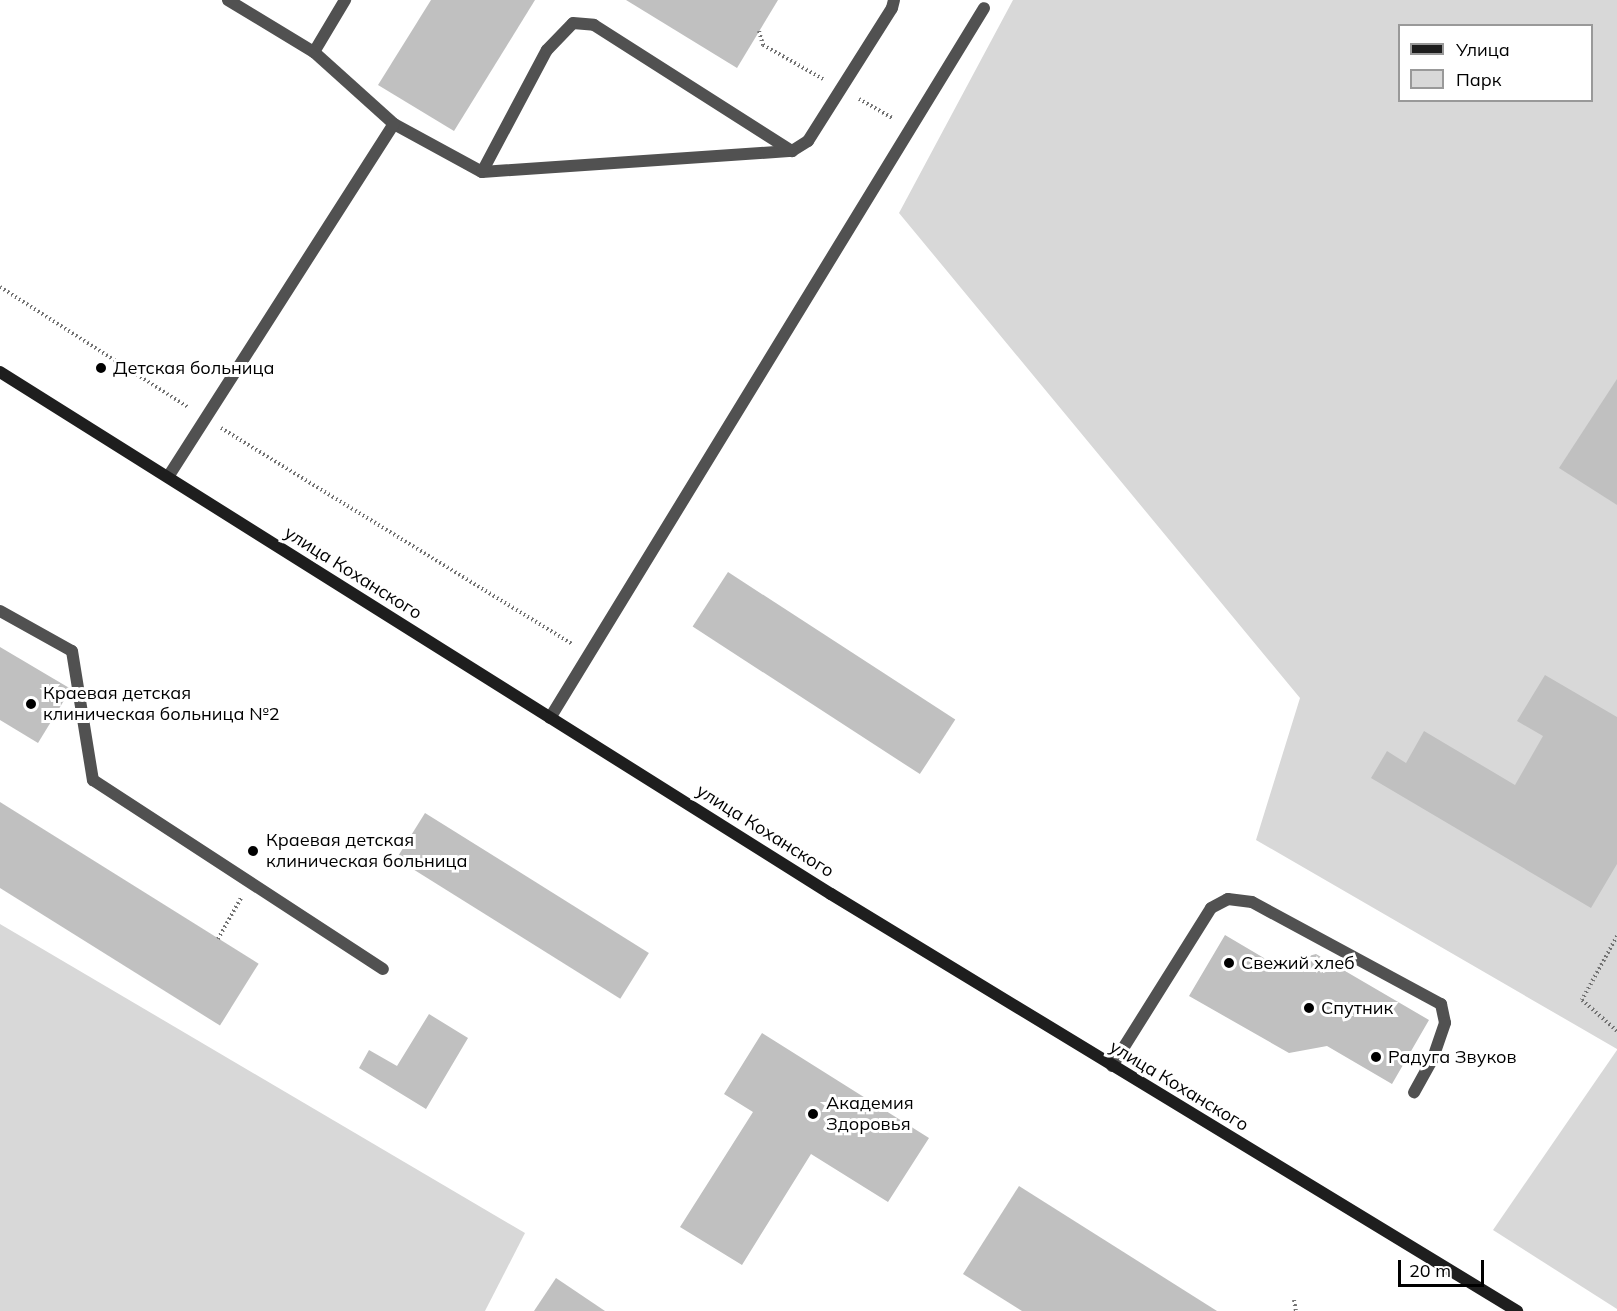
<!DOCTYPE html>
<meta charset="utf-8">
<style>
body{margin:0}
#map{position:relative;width:1617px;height:1311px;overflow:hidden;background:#fff;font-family:Mulish,sans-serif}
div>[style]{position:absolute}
.green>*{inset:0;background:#d8d8d8}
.building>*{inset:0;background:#c0c0c0;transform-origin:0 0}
.path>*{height:4px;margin-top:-2px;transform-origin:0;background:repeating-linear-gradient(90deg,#737373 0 1.5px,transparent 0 4.5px)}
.lane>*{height:12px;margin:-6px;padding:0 6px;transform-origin:6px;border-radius:6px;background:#515151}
.secondary>*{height:12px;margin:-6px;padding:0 6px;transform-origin:6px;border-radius:6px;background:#1e1e1e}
.dots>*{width:16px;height:16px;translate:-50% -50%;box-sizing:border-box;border:3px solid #fff;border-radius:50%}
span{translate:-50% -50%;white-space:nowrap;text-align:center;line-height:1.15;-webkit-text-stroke:6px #fff;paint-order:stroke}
.poi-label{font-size:18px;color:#000}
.left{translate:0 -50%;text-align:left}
.street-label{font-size:18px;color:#000}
.legend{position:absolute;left:1398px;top:24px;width:195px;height:78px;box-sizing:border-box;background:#fff;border:2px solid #999;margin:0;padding:8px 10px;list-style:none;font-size:18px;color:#000}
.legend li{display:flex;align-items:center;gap:12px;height:30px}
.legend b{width:30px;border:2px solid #999}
.scale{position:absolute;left:1398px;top:1260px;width:86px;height:27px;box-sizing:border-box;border:3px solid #000;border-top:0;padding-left:8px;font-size:18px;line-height:21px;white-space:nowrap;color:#000;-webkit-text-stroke:4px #fff;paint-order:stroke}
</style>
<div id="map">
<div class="green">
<div style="clip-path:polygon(evenodd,1013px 0,1617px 0,1617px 1049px,1256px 840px,1300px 698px,899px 213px,1013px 0,1400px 26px,1592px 26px,1592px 100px,1400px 100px,1400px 26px)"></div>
<div style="clip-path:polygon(0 924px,525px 1233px,485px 1311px,0 1311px)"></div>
<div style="clip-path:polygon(1617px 1050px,1617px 1309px,1493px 1230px)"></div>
</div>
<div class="building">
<div style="clip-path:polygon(431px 0,535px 0,454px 131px,378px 85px)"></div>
<div style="clip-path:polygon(626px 0,778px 0,737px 68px)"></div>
<div style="clip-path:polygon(1617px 379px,1617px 505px,1559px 468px)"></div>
<div style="left:728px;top:572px;width:271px;height:65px;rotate:33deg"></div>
<div style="clip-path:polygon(0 647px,71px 689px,38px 743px,0 720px)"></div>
<div style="clip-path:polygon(1545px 675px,1617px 717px,1617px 864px,1591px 908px,1371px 778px,1387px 751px,1406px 763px,1424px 731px,1515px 785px,1543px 736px,1517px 721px)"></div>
<div style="left:0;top:802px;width:305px;height:73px;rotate:32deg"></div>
<div style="left:425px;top:813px;width:264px;height:54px;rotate:32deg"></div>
<div style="clip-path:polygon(1225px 935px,1276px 965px,1316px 954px,1429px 1020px,1392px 1084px,1327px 1046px,1289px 1053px,1189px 996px)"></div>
<div style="clip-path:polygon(429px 1014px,468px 1038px,426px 1109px,359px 1068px,369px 1050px,397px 1066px)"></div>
<div style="clip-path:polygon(762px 1033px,929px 1138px,888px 1202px,811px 1154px,742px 1265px,680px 1227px,753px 1112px,724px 1094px)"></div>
<div style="clip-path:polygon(1019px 1186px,1217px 1311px,1022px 1311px,963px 1274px)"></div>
<div style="clip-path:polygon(556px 1278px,605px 1311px,534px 1311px)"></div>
</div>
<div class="path">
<div style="left:759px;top:31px;width:15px;rotate:74deg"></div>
<div style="left:763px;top:45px;width:69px;rotate:29.5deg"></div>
<div style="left:859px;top:99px;width:40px;rotate:29.7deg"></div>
<div style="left:0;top:287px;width:224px;rotate:32.6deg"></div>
<div style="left:221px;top:428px;width:412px;rotate:31.6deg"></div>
<div style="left:1617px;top:936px;width:73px;rotate:118.7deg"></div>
<div style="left:1582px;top:1000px;width:47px;rotate:41.5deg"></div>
<div style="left:218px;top:939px;width:47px;rotate:-60.7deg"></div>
<div style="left:1294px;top:1300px;width:11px;rotate:80deg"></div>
</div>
<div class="lane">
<div style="left:228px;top:0;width:100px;rotate:31.2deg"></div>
<div style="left:314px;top:52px;width:61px;rotate:-59.2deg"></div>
<div style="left:314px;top:52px;width:108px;rotate:42deg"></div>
<div style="left:394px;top:124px;width:100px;rotate:28.6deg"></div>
<div style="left:482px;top:172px;width:311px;rotate:-3.9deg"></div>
<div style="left:792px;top:151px;width:19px;rotate:-32deg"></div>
<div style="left:808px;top:141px;width:157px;rotate:-57.7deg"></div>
<div style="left:892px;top:8px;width:8px;rotate:-76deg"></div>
<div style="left:482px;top:172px;width:138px;rotate:-62deg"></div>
<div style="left:547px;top:50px;width:37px;rotate:-46deg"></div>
<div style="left:573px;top:23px;width:21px;rotate:5deg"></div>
<div style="left:594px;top:25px;width:235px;rotate:32.5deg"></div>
<div style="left:168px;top:477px;width:419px;rotate:-57.4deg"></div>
<div style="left:0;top:611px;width:82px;rotate:29.1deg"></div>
<div style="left:72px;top:651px;width:131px;rotate:80.8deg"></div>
<div style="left:93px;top:780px;width:346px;rotate:33.1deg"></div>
<div style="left:550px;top:718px;width:832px;rotate:-58.56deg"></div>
<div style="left:1112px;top:1066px;width:186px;rotate:-57.9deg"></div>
<div style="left:1211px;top:908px;width:19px;rotate:-28deg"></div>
<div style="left:1228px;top:899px;width:24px;rotate:7deg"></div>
<div style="left:1252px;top:902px;width:215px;rotate:28.4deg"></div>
<div style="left:1441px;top:1004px;width:19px;rotate:78deg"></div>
<div style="left:1445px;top:1023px;width:39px;rotate:109deg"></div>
<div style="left:1432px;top:1060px;width:37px;rotate:119deg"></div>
</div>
<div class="secondary">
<div style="left:0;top:372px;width:981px;rotate:32.14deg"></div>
<div style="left:831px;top:894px;width:803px;rotate:31.29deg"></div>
</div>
<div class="dots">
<div style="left:101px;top:368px;background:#000"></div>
<div style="left:31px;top:704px;background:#000"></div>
<div style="left:253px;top:851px;background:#000"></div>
<div style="left:1229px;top:963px;background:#000"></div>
<div style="left:1309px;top:1008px;background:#000"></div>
<div style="left:1376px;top:1057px;background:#000"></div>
<div style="left:813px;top:1114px;background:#000"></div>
</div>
<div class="poi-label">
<span class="left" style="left:113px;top:368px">Детская больница</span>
<span class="left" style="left:43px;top:704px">Краевая детская<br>клиническая больница №2</span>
<span class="left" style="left:266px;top:851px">Краевая детская<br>клиническая больница</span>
<span class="left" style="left:1241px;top:963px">Свежий хлеб</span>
<span class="left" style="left:1321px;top:1008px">Спутник</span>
<span class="left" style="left:1388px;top:1057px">Радуга Звуков</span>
<span class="left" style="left:826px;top:1114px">Академия<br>Здоровья</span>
</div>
<div class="street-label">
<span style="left:353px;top:573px;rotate:32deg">улица Коханского</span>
<span style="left:765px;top:831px;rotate:32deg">улица Коханского</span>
<span style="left:1179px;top:1086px;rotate:31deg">улица Коханского</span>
</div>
<ul class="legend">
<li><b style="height:8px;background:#1e1e1e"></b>Улица</li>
<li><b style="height:16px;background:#d8d8d8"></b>Парк</li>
</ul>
<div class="scale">20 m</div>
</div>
